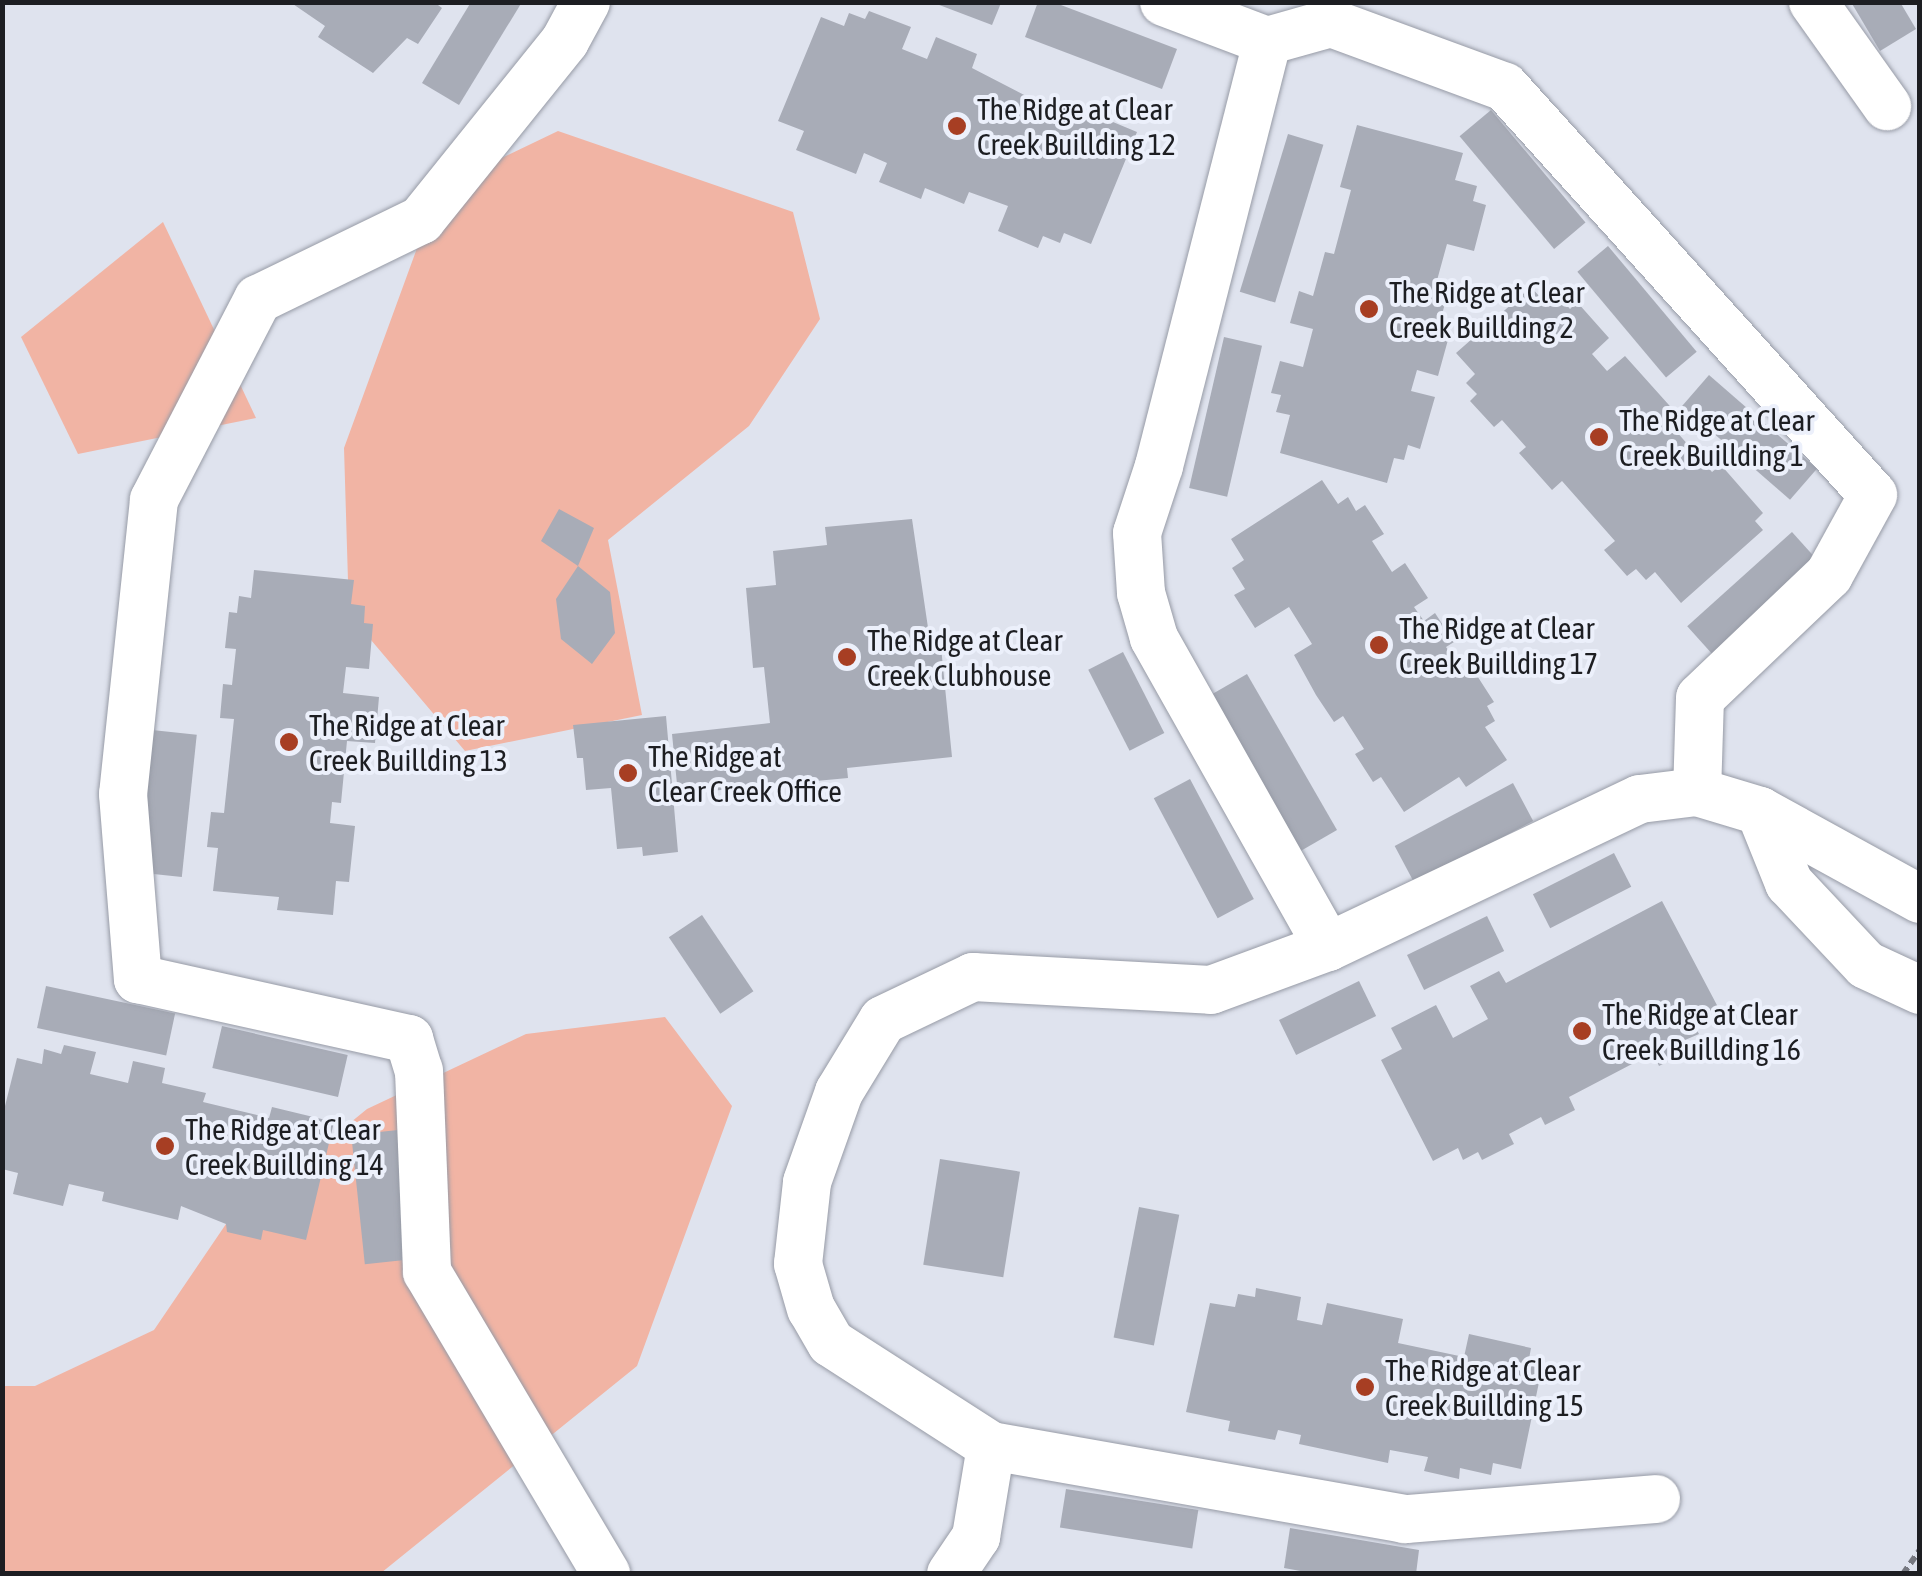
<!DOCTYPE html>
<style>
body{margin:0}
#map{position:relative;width:1922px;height:1576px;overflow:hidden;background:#dfe3ee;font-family:"Asap Condensed",sans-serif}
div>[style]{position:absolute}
.green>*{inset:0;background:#f1b4a4}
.building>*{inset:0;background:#a8acb7;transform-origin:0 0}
.path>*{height:6px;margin-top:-3px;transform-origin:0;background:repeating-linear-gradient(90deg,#767880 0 8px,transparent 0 13px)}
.roads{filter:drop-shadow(0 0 2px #979ba6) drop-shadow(0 0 2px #979ba6)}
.minor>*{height:48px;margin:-24px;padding:0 24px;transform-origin:24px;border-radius:24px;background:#fff}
.dots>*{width:28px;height:28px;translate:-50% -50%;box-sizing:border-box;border:5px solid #ecf0fb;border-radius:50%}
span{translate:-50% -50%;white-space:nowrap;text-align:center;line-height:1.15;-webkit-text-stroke:8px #ecf0fb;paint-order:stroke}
.poi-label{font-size:30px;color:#1d1e22}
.left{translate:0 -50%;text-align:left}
.frame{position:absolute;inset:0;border:5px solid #1d1e22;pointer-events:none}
</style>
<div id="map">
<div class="green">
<div style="clip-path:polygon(558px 131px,793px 212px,820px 319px,749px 426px,608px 540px,642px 715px,465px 751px,349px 614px,344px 448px,439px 188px)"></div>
<div style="clip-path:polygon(163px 222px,256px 418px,78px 454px,21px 337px)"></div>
<div style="clip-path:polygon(665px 1017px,732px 1106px,637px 1366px,381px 1573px,3px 1574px,3px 1386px,35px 1386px,154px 1330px,226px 1224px,367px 1109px,526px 1034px)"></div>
</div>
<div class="building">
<div style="clip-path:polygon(290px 2px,434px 2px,442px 8px,418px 44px,407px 38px,373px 73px,318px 37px,325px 26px)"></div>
<div style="clip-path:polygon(471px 2px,522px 2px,459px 105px,422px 83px)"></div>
<div style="clip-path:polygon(1038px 2px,1053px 2px,1177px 49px,1162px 89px,1025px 37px)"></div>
<div style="clip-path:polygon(1851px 2px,1900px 2px,1916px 29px,1880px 51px)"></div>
<div style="clip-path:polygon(934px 3px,1001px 3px,992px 25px)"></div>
<div style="clip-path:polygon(869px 11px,911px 27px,902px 49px,927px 59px,936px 37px,977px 54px,972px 68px,1061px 114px,1065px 102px,1137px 132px,1091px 244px,1064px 233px,1060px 243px,1043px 236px,1038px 248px,998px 231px,1008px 206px,969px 192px,964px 204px,925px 188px,921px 199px,879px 182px,887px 163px,864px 153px,856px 174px,796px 150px,804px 131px,778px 121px,821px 17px,844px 26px,849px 13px,865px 19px)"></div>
<div style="left:1491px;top:110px;width:147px;height:41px;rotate:50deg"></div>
<div style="clip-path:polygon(1357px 125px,1463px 153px,1455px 180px,1477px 186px,1473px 201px,1486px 205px,1474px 251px,1447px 244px,1436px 284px,1449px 288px,1439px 326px,1451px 329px,1438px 376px,1417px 370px,1411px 391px,1435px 397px,1420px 449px,1408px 445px,1404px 460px,1394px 458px,1387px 483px,1280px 453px,1290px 415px,1276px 412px,1281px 395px,1271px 393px,1280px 361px,1303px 367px,1313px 329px,1290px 323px,1299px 291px,1313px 296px,1325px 252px,1334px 254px,1351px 190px,1340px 187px)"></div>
<div style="left:1288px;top:134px;width:37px;height:165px;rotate:17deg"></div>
<div style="left:1608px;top:246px;width:138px;height:40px;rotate:50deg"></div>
<div style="clip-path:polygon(1531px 287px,1548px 306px,1559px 296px,1570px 309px,1577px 302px,1609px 338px,1592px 354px,1607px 371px,1625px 356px,1677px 414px,1668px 422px,1712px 472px,1721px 465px,1763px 513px,1755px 521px,1763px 530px,1681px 603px,1655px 572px,1646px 580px,1636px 569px,1627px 576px,1604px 550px,1615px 541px,1562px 481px,1552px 490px,1519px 453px,1526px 447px,1502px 420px,1494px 427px,1470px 401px,1477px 394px,1466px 383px,1475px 374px,1456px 353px)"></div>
<div style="left:1224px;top:337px;width:39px;height:155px;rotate:13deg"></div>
<div style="left:1709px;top:375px;width:143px;height:41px;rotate:41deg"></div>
<div style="clip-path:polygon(1322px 480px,1338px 504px,1348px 497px,1356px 511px,1365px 505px,1384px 534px,1372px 541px,1392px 572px,1405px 563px,1428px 598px,1414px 607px,1424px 621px,1435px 613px,1454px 642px,1446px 647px,1466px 677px,1474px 671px,1494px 702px,1487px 706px,1495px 721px,1485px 727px,1507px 760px,1466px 787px,1459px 777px,1404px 812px,1381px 777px,1373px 782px,1355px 754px,1364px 749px,1343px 716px,1334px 722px,1316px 695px,1294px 655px,1312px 644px,1289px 607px,1255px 628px,1234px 595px,1245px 589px,1232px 568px,1244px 560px,1231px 539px)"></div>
<div style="clip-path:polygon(559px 509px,594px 528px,578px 566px,610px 592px,615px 633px,592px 664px,561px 639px,556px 599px,578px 566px,541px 541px)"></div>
<div style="clip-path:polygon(912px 519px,931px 648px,941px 647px,952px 757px,847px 768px,848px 778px,678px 794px,672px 734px,770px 723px,764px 667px,753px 668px,746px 588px,776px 585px,773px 551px,827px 545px,825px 527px)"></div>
<div style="left:1792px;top:532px;width:42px;height:141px;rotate:48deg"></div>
<div style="clip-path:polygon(254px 570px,354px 580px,351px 604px,365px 606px,364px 623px,373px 624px,369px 669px,346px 667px,343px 693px,379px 697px,375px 743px,347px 741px,341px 803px,332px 802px,330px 823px,355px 826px,349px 882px,336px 881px,333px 915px,277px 910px,279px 897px,213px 891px,218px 848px,207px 847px,211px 812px,224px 813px,234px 719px,220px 718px,223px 684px,232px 685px,236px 649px,225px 648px,229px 612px,237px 613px,239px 596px,251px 598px)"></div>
<div style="left:1123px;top:652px;width:91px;height:39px;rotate:63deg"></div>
<div style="left:1247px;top:674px;width:180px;height:43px;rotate:60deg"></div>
<div style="clip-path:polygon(666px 716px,678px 852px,643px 856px,642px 847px,617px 849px,611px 788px,586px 790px,583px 758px,577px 758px,573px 725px)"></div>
<div style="left:152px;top:730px;width:45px;height:143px;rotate:6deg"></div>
<div style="left:1190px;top:779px;width:136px;height:41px;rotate:62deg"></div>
<div style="left:1513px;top:783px;width:43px;height:134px;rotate:62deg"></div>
<div style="left:1614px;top:853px;width:38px;height:91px;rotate:63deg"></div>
<div style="clip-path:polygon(1662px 901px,1719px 1009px,1693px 1023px,1699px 1034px,1685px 1040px,1690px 1050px,1659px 1066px,1653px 1053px,1569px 1097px,1575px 1110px,1545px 1125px,1541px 1117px,1509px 1134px,1514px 1144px,1482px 1160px,1478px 1152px,1463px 1160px,1458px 1148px,1433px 1161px,1381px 1060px,1402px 1049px,1391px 1028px,1436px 1005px,1453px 1038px,1488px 1019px,1470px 986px,1499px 971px,1506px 983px)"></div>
<div style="left:702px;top:915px;width:92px;height:40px;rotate:56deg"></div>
<div style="left:1487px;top:916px;width:39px;height:89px;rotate:64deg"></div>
<div style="left:1359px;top:981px;width:39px;height:89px;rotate:64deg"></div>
<div style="left:46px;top:986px;width:132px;height:43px;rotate:12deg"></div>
<div style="left:222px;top:1026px;width:129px;height:43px;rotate:13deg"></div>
<div style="clip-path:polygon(64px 1045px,96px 1052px,90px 1074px,128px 1083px,133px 1061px,165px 1068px,162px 1083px,206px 1093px,203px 1102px,269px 1118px,272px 1107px,334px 1122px,306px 1240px,263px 1230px,261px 1240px,227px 1232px,226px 1224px,181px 1206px,178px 1220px,102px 1201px,104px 1192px,69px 1184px,63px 1206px,13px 1194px,18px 1173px,2px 1169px,2px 1118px,17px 1058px,42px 1064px,44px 1049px,61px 1054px)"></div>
<div style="left:398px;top:1130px;width:130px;height:47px;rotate:84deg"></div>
<div style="left:940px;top:1159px;width:81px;height:107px;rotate:9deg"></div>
<div style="left:1139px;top:1207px;width:41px;height:133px;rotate:11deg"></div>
<div style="clip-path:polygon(1256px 1288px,1301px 1297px,1297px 1320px,1322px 1325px,1327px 1303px,1403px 1319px,1398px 1343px,1464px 1357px,1469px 1334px,1531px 1348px,1529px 1359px,1543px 1363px,1521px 1469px,1493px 1463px,1491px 1475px,1460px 1468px,1459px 1479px,1424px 1471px,1428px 1457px,1390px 1450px,1388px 1463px,1299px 1444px,1301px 1435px,1278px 1430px,1275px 1440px,1228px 1431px,1230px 1421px,1186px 1412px,1210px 1303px,1235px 1307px,1238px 1294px,1255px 1297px)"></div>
<div style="left:1066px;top:1489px;width:134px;height:39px;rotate:9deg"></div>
<div style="clip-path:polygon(1290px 1528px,1419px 1550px,1416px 1574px,1317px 1574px,1284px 1568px)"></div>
</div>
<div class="path">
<div style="left:1903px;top:1574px;width:29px;rotate:-55deg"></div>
</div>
<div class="roads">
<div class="minor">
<div style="left:586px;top:2px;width:44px;rotate:118.3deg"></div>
<div style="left:565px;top:41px;width:230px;rotate:128.8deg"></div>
<div style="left:421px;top:220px;width:181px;rotate:154.1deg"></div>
<div style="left:258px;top:299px;width:226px;rotate:117.4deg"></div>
<div style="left:154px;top:500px;width:296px;rotate:96deg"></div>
<div style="left:123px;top:794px;width:186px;rotate:85.4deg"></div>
<div style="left:138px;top:979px;width:278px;rotate:12.5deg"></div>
<div style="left:409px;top:1039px;width:34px;rotate:73deg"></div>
<div style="left:419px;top:1071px;width:201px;rotate:87.7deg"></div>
<div style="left:427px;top:1272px;width:351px;rotate:59.3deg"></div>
<div style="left:1164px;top:2px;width:110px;rotate:20.7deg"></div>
<div style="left:1813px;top:2px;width:128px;rotate:54.6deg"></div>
<div style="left:1760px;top:811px;width:78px;rotate:68.1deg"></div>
<div style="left:1789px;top:883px;width:112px;rotate:46.8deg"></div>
<div style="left:1866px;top:965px;width:60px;rotate:24.8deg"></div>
<div style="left:1328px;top:947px;width:355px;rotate:-119.4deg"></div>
<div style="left:1154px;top:638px;width:47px;rotate:-106.1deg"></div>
<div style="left:1141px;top:593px;width:60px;rotate:-93.8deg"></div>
<div style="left:1137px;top:533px;width:71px;rotate:-71.8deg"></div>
<div style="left:1159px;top:466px;width:439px;rotate:-75.7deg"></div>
<div style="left:1267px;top:41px;width:66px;rotate:-15.7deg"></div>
<div style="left:1331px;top:23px;width:185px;rotate:20.2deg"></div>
<div style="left:1505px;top:87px;width:549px;rotate:47.95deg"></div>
<div style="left:1873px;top:495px;width:91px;rotate:118.8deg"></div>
<div style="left:1829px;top:575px;width:178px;rotate:136.4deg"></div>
<div style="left:1700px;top:698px;width:94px;rotate:91.8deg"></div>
<div style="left:1656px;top:1499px;width:252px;rotate:175.4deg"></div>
<div style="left:1405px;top:1519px;width:420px;rotate:-170deg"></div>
<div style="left:991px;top:1446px;width:190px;rotate:-147.2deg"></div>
<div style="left:831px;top:1343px;width:39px;rotate:-120deg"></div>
<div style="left:811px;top:1309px;width:47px;rotate:-106.1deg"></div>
<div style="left:798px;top:1264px;width:82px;rotate:-83.7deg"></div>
<div style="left:807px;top:1182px;width:96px;rotate:-70.4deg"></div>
<div style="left:839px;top:1092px;width:84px;rotate:-58.6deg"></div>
<div style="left:883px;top:1020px;width:100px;rotate:-25.5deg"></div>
<div style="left:973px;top:977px;width:238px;rotate:3.1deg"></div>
<div style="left:1211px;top:990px;width:125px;rotate:-20.2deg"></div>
<div style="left:1328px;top:947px;width:345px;rotate:-25.4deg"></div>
<div style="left:1640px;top:799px;width:57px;rotate:-7deg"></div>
<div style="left:1697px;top:792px;width:66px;rotate:16.8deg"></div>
<div style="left:1760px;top:811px;width:183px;rotate:28.8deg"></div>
<div style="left:951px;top:1574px;width:45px;rotate:-56deg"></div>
<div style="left:976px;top:1537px;width:92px;rotate:-80.6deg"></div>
</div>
</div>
<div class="dots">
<div style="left:957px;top:126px;background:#a73e23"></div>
<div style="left:1369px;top:309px;background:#a73e23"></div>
<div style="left:1599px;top:437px;background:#a73e23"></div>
<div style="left:1379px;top:645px;background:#a73e23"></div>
<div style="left:847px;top:657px;background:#a73e23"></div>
<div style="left:289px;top:742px;background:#a73e23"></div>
<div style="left:628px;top:773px;background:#a73e23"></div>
<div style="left:1582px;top:1031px;background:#a73e23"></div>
<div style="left:165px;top:1146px;background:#a73e23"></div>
<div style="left:1365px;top:1387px;background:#a73e23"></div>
</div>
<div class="poi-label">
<span class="left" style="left:977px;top:126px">The Ridge at Clear<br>Creek Buillding 12</span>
<span class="left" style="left:1389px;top:309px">The Ridge at Clear<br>Creek Buillding 2</span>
<span class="left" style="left:1619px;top:437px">The Ridge at Clear<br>Creek Buillding 1</span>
<span class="left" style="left:1399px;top:645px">The Ridge at Clear<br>Creek Buillding 17</span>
<span class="left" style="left:867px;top:657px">The Ridge at Clear<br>Creek Clubhouse</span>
<span class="left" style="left:309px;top:742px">The Ridge at Clear<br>Creek Buillding 13</span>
<span class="left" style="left:648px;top:773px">The Ridge at<br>Clear Creek Office</span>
<span class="left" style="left:1602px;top:1031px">The Ridge at Clear<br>Creek Buillding 16</span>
<span class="left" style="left:185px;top:1146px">The Ridge at Clear<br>Creek Buillding 14</span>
<span class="left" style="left:1385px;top:1387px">The Ridge at Clear<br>Creek Buillding 15</span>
</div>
<div class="frame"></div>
</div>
